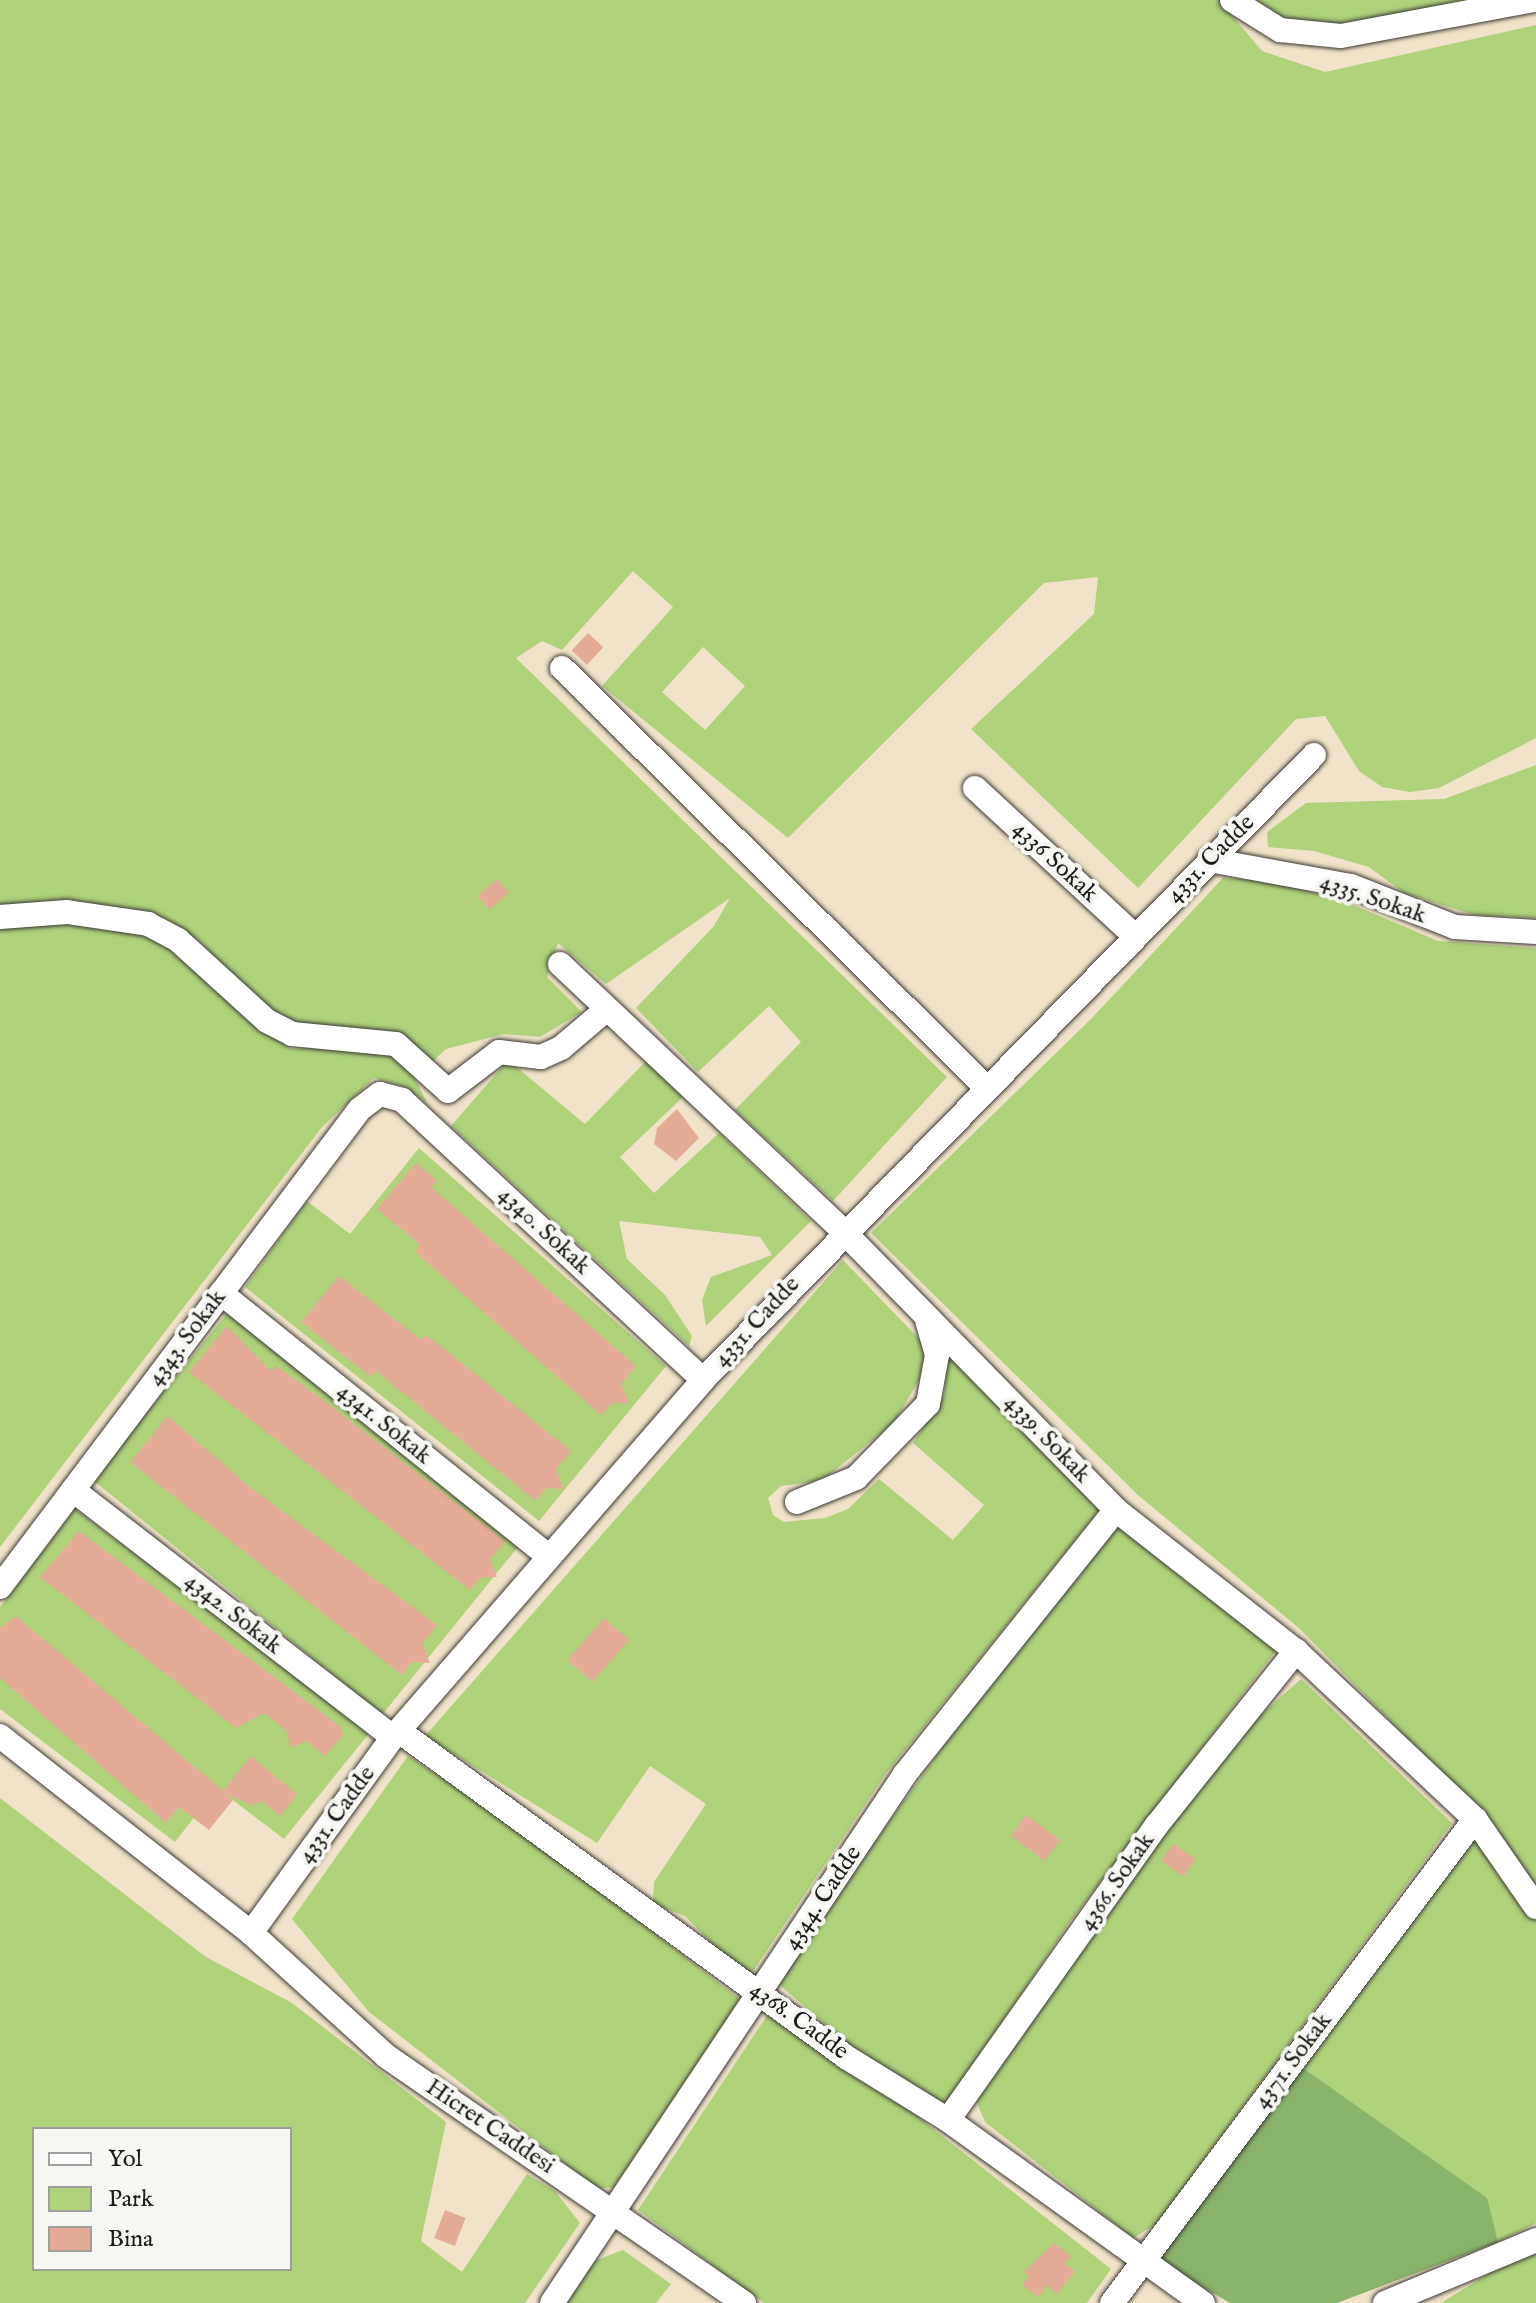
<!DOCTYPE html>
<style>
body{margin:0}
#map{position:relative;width:1536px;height:2303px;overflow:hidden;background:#f1e3c9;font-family:"IM FELL English",serif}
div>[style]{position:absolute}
.green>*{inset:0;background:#afd27b;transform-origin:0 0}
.forest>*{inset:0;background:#8bb46b}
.building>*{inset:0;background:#e4ac97;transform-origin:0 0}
.roads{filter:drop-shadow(0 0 2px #3c3a36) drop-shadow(0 0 2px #3c3a36)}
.minor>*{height:24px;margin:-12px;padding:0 12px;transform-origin:12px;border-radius:12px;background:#fff}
span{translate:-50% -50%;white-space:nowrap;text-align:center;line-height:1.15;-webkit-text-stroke:8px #f6f6f2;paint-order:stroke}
.street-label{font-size:24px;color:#1c1c1c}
.legend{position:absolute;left:32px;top:2127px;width:260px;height:144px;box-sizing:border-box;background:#f6f6f2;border:2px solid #9f9f9c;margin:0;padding:10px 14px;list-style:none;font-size:24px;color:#1c1c1c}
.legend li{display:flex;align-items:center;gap:16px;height:40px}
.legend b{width:40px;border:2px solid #9f9f9c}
</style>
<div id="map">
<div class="green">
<div style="clip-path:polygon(evenodd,0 0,1219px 0,1262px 51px,1325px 72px,1536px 25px,1536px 738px,1439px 788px,1410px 792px,1382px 787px,1359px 771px,1325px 716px,1296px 719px,1138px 888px,971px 729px,1094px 614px,1098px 577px,1044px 583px,788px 838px,602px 686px,673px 607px,633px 571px,562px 650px,542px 641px,516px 658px,947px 1077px,833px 1201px,735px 1110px,801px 1042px,769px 1006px,698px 1072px,636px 1008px,714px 926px,730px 898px,606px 984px,558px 943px,547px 977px,582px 1012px,540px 1037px,504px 1034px,446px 1049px,431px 1063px,267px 1013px,198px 940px,140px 914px,86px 902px,0 908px,0 0,703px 647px,745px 686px,705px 730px,662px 692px,703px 647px)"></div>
<div style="clip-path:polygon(1256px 0,1472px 0,1338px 27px,1291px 26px)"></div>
<div style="clip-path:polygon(1536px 765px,1536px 918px,1474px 915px,1404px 893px,1369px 867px,1314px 851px,1268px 847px,1267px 832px,1306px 803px,1444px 799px)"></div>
<div style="clip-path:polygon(1223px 878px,1264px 880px,1344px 901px,1438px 941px,1536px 948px,1536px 1885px,1452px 1784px,1299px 1628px,1139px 1496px,871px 1233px,1092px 1018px)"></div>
<div style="clip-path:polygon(68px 923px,157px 934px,291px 1049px,349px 1046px,402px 1054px,428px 1104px,405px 1087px,374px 1078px,322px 1127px,0 1547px,0 929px)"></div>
<div style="clip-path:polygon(648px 1059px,684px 1096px,620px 1157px,654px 1193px,719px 1133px,811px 1221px,706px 1326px,702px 1300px,711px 1277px,772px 1255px,760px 1237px,619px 1221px,627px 1259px,665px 1295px,692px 1336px,689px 1346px,451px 1126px,508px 1060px,585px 1124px)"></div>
<div style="clip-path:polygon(419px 1148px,666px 1366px,539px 1521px,245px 1287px,307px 1201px,350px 1234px)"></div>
<div style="clip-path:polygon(843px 1260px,925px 1345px,928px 1364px,894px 1423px,821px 1481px,781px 1486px,768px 1498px,773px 1515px,784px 1522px,825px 1518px,848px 1509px,879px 1479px,953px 1540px,984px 1505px,913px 1443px,944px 1396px,948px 1351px,1101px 1508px,887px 1772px,747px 1980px,685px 1916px,653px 1904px,654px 1882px,706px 1804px,650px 1766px,597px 1843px,425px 1736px)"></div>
<div style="left:229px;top:1311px;width:373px;height:217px;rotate:39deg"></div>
<div style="clip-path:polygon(75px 1509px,370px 1732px,284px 1839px,217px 1788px,175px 1842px,0 1709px,0 1607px)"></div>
<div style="clip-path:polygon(1116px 1525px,1276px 1650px,1069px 1923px,949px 2101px,929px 2103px,900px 2089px,775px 1981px,996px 1673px)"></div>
<div style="clip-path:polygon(1301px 1679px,1452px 1823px,1156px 2224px,1133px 2238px,985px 2122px,973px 2093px,1238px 1735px)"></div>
<div style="clip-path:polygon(408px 1756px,505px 1819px,741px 2000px,614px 2187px,598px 2189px,369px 2012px,292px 1919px)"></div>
<div style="clip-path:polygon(evenodd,0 1798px,206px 1957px,292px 2003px,446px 2122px,421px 2241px,462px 2272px,527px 2174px,555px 2191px,580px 2223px,525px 2303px,0 2303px,0 1798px,290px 2129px,290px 2269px,34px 2269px,34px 2129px,290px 2129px)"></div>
<div style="clip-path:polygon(1473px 1835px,1536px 1909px,1536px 2223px,1498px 2242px,1486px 2198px,1299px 2065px)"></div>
<div style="clip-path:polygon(768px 2014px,871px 2080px,1111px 2269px,1087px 2303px,764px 2303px,638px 2210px)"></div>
<div style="clip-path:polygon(623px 2250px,671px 2284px,656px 2303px,564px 2303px,592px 2262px)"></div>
<div style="clip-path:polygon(1536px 2250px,1536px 2303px,1441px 2303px,1491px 2272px)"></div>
</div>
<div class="forest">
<div style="clip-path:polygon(1299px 2065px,1487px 2198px,1498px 2242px,1337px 2303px,1230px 2303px,1155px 2259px)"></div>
</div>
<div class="building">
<div style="left:588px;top:633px;width:21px;height:24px;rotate:43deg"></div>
<div style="left:497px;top:879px;width:18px;height:26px;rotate:49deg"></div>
<div style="clip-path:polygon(677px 1109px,699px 1138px,676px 1161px,654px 1144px,657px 1128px)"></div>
<div style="clip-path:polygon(416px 1163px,437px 1181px,431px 1187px,636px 1366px,621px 1384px,629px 1403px,612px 1403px,601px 1415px,415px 1252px,420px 1245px,377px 1209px)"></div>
<div style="clip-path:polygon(339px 1276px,420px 1339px,428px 1336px,571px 1451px,556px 1469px,563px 1489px,546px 1488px,536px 1501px,376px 1371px,371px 1377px,301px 1322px)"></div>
<div style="clip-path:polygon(227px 1326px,271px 1371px,276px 1366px,322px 1399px,505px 1541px,490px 1559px,497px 1577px,480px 1578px,470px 1590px,189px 1372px)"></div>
<div style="clip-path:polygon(168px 1416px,251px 1488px,437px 1625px,422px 1644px,430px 1663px,412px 1662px,402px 1675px,130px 1462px)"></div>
<div style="clip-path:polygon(79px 1531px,341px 1727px,343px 1735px,325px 1756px,307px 1741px,291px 1748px,286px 1730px,264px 1713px,236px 1728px,40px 1577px)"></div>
<div style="clip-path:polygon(16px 1616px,223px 1791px,251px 1756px,297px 1794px,280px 1816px,262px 1801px,251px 1805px,225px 1793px,233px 1800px,209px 1830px,179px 1807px,166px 1823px,0 1678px,0 1628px)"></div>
<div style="left:604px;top:1618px;width:33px;height:56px;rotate:41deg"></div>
<div style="left:1026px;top:1815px;width:42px;height:26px;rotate:36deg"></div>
<div style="left:1173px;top:1844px;width:27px;height:21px;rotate:33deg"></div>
<div style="left:445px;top:2210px;width:22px;height:30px;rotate:21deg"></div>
<div style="clip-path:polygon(1054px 2243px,1071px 2256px,1065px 2264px,1075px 2271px,1057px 2294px,1047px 2285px,1038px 2297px,1022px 2285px,1029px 2276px,1024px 2272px)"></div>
</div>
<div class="roads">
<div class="minor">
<div style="left:1232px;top:0;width:57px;rotate:32deg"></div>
<div style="left:1280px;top:30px;width:61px;rotate:5.6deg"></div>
<div style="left:1341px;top:36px;width:195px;rotate:-10.6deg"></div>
<div style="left:562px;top:668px;width:596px;rotate:44.66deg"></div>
<div style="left:975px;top:788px;width:218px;rotate:42.8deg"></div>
<div style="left:1209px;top:860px;width:144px;rotate:10.4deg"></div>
<div style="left:1351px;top:886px;width:112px;rotate:21.5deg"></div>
<div style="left:1455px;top:927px;width:81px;rotate:3.5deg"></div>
<div style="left:0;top:917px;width:67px;rotate:-4.3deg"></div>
<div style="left:67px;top:912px;width:82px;rotate:8.4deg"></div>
<div style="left:148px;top:924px;width:34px;rotate:28deg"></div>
<div style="left:178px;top:940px;width:120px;rotate:42.3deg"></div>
<div style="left:267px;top:1021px;width:28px;rotate:27deg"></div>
<div style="left:292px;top:1034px;width:104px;rotate:5.5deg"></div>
<div style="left:396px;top:1044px;width:70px;rotate:42.1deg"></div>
<div style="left:448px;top:1091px;width:64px;rotate:-37.4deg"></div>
<div style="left:499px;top:1052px;width:42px;rotate:6.8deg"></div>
<div style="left:541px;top:1057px;width:22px;rotate:-24deg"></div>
<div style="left:561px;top:1048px;width:60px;rotate:-40.3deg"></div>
<div style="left:560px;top:964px;width:389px;rotate:43.3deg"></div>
<div style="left:843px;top:1231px;width:390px;rotate:45.6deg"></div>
<div style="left:1116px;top:1510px;width:229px;rotate:38.1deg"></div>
<div style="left:1296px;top:1651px;width:245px;rotate:43.2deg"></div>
<div style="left:1475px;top:1819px;width:107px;rotate:55.3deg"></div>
<div style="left:221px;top:1293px;width:418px;rotate:38.8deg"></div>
<div style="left:73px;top:1490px;width:404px;rotate:37.7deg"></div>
<div style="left:797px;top:1502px;width:64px;rotate:-22.1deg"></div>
<div style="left:856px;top:1478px;width:103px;rotate:-45.8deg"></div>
<div style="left:928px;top:1404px;width:50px;rotate:-79.6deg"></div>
<div style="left:937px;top:1355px;width:35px;rotate:-106deg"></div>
<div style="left:0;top:1587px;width:598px;rotate:-53.02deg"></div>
<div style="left:360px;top:1109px;width:25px;rotate:-37deg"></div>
<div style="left:380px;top:1094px;width:23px;rotate:15deg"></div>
<div style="left:402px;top:1100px;width:411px;rotate:42.9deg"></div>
<div style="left:399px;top:1731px;width:553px;rotate:36.1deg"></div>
<div style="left:846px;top:2057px;width:120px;rotate:31.7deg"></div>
<div style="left:948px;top:2120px;width:314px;rotate:35.7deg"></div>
<div style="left:0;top:1736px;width:319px;rotate:38.1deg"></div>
<div style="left:251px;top:1933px;width:183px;rotate:42.3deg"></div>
<div style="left:386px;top:2056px;width:435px;rotate:34.6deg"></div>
<div style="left:251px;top:1933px;width:242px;rotate:-54.1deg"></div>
<div style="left:393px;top:1737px;width:473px;rotate:-49deg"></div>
<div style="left:703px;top:1380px;width:874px;rotate:-45.65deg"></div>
<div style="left:948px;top:2120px;width:362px;rotate:-54.7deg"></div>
<div style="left:1157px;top:1825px;width:223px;rotate:-51.4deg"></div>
<div style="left:552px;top:2303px;width:636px;rotate:-56.28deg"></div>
<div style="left:905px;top:1774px;width:338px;rotate:-51.4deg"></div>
<div style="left:1112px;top:2303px;width:605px;rotate:-53.13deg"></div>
<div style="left:1385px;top:2303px;width:164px;rotate:-22.6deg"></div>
</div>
</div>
<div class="street-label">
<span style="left:1211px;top:859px;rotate:-45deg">4331. Cadde</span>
<span style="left:1055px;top:862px;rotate:43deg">4336 Sokak</span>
<span style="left:1373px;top:899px;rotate:19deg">4335. Sokak</span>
<span style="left:544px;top:1231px;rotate:43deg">4340. Sokak</span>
<span style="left:757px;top:1322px;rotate:-47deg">4331. Cadde</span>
<span style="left:187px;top:1338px;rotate:-53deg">4343. Sokak</span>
<span style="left:384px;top:1424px;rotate:39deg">4341. Sokak</span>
<span style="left:1047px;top:1439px;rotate:46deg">4339. Sokak</span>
<span style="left:233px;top:1614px;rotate:38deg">4342. Sokak</span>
<span style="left:337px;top:1815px;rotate:-54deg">4331. Cadde</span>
<span style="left:1117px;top:1882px;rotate:-55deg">4366. Sokak</span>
<span style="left:823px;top:1898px;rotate:-56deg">4344. Cadde</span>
<span style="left:799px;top:2021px;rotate:36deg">4368. Cadde</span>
<span style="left:1293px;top:2061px;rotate:-53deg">4371. Sokak</span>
<span style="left:490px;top:2127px;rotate:34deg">Hicret Caddesi</span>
</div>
<ul class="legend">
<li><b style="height:10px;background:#fff"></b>Yol</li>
<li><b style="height:22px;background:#afd27b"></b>Park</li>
<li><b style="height:22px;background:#e4ac97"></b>Bina</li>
</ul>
</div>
